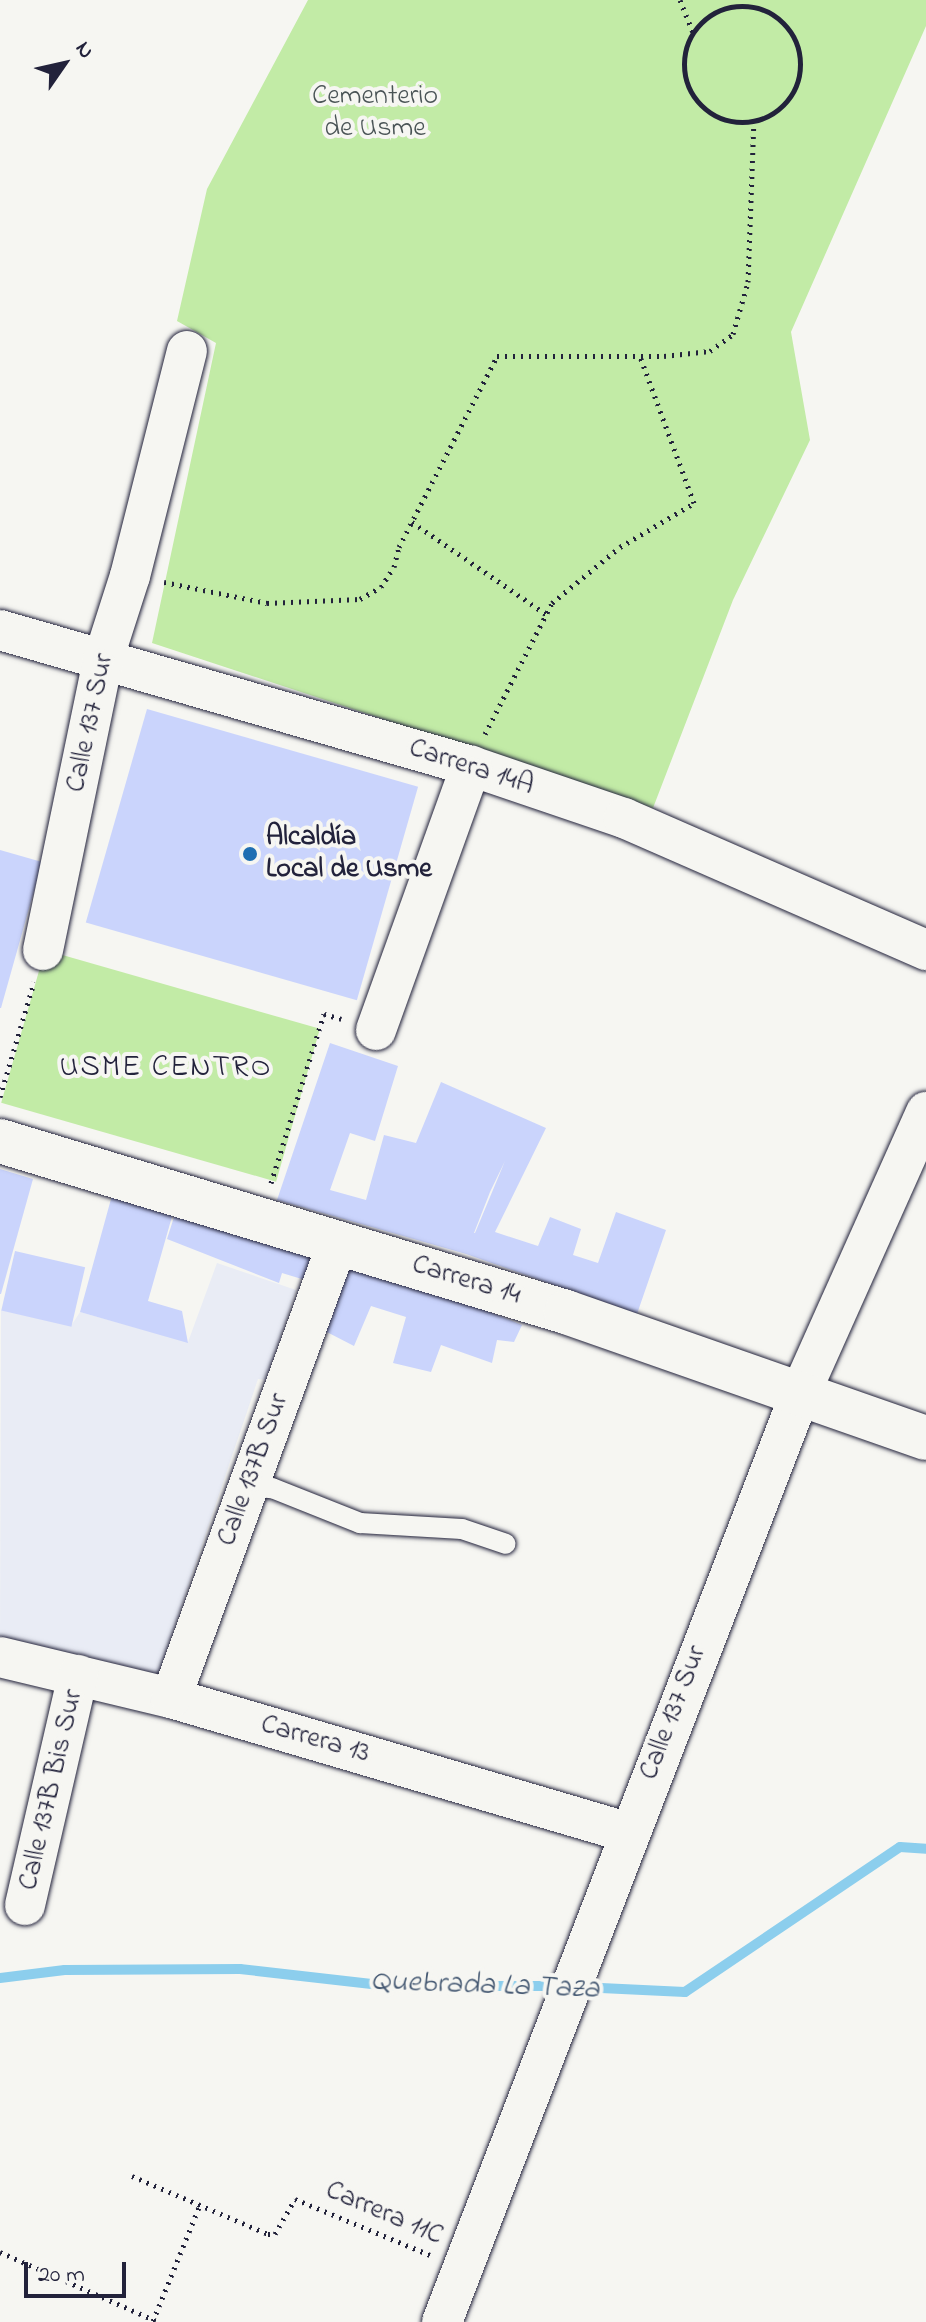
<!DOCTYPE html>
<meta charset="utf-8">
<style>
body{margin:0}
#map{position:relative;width:926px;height:2322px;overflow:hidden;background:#f6f6f2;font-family:"Indie Flower",sans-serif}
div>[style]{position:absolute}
.built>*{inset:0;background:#e9ecf5}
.green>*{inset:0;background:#c2eba6;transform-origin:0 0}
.stream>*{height:10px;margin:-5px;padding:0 5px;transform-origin:5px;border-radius:5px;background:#8cceed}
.building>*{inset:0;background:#cad4fc;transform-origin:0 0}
.path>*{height:5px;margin-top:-2.5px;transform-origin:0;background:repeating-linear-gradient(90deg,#22223b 0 2px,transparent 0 8px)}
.path>.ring{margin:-2.5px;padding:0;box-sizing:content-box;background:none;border:5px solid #22223b;border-radius:50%}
.roads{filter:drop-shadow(0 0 2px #22223b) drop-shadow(0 0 2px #22223b)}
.lane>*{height:20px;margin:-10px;padding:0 10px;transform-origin:10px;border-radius:10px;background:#f6f6f2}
.street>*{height:40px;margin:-20px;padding:0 20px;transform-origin:20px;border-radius:20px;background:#f6f6f2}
.secondary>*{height:44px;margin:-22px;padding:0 22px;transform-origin:22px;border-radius:22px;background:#f6f6f2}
.dots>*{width:22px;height:22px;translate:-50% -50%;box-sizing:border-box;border:4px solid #f6f6f2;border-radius:50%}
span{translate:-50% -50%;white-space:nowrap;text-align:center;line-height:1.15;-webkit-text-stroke:8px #f6f6f2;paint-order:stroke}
.park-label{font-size:28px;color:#4a5456}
.street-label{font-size:28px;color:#22223b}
.poi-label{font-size:28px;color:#22223b;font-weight:700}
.left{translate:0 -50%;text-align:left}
.neighbourhood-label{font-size:30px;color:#22223b;letter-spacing:2px}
.water-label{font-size:30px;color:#425670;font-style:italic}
.north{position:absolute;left:24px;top:24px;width:80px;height:80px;-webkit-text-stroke:6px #f6f6f2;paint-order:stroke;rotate:56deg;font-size:22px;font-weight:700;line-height:32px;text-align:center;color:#22223b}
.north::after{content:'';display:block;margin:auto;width:28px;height:36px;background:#22223b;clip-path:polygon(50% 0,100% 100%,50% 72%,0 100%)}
.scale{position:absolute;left:24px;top:2262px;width:102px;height:36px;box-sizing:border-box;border:4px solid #22223b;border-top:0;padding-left:10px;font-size:24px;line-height:28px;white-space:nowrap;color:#22223b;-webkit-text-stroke:6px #f6f6f2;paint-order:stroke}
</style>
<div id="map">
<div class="built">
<div style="clip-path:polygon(217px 1263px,296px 1290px,266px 1380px,258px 1379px,155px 1684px,0 1638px,1px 1310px,71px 1326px,80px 1312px,188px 1342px)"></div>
</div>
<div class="green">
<div style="clip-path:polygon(308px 0,926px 0,926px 26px,791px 332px,810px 440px,733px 600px,653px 808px,152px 643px,216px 343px,177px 321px,207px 189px)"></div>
<div style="left:45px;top:950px;width:286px;height:159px;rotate:16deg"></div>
</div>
<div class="stream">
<div style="left:0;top:1978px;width:65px;rotate:-7deg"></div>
<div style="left:65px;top:1970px;width:175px;rotate:-0.3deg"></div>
<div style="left:240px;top:1969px;width:150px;rotate:6.5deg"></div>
<div style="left:389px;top:1986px;width:172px"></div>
<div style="left:580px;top:1987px;width:105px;rotate:2.7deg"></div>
<div style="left:685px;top:1992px;width:259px;rotate:-34deg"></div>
<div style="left:900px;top:1847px;width:26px;rotate:4deg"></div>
</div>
<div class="building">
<div style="left:147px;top:709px;width:282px;height:222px;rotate:16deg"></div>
<div style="clip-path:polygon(0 850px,42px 862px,1px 1008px,0 1008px)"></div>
<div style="clip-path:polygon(evenodd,330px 1043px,398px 1066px,375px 1141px,350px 1133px,330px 1190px,366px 1200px,384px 1135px,416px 1143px,441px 1082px,546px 1128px,495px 1232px,538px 1246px,550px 1217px,581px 1229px,573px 1255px,598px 1263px,616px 1212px,666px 1230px,637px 1314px,466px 1254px,277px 1200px,330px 1043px,505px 1161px,475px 1233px,474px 1233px,490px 1192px,505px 1161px)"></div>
<div style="clip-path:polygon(0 1169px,33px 1179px,1px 1294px,0 1294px)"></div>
<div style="clip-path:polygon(114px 1188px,173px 1213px,148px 1301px,182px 1311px,188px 1343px,80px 1312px)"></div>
<div style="clip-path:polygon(175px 1214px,314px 1253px,305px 1280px,282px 1273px,279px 1283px,167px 1239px)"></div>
<div style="left:15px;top:1251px;width:72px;height:61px;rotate:13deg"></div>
<div style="clip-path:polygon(347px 1262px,455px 1298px,522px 1325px,514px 1342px,497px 1340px,492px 1363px,441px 1345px,431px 1372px,393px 1363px,406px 1317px,371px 1306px,354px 1346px,321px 1329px)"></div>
</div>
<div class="path">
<div style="left:680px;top:0;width:35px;rotate:68deg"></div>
<div class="ring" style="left:684px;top:6px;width:111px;height:111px"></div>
<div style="left:412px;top:522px;width:163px;rotate:34.5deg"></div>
<div style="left:164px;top:582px;width:105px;rotate:11.5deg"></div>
<div style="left:267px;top:603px;width:93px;rotate:-2.5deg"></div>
<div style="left:360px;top:599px;width:24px;rotate:-30deg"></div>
<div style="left:381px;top:587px;width:24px;rotate:-57deg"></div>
<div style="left:394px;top:567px;width:21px;rotate:-76deg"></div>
<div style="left:399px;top:547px;width:215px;rotate:-62.8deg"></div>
<div style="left:497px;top:356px;width:167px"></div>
<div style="left:664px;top:356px;width:46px;rotate:-6.2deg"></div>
<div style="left:710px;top:351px;width:29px;rotate:-36deg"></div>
<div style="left:733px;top:334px;width:54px;rotate:-73.9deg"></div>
<div style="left:748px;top:282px;width:160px;rotate:-87.9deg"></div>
<div style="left:485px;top:734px;width:147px;rotate:-62.9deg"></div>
<div style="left:552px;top:603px;width:88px;rotate:-39.5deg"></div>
<div style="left:620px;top:547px;width:86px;rotate:-30.7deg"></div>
<div style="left:694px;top:503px;width:157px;rotate:-110.2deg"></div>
<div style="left:0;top:1097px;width:120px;rotate:-73.5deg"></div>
<div style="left:271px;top:1183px;width:177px;rotate:-72.6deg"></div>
<div style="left:324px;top:1014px;width:18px;rotate:16deg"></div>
<div style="left:132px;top:2176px;width:148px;rotate:23.1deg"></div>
<div style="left:268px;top:2234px;width:7px"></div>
<div style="left:275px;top:2234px;width:40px;rotate:-60.3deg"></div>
<div style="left:295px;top:2199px;width:146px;rotate:22.5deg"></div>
<div style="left:0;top:2252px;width:174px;rotate:23.8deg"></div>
<div style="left:153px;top:2321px;width:123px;rotate:-68deg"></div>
</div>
<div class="roads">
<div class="lane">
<div style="left:247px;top:1486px;width:25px;rotate:5deg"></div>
<div style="left:272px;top:1488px;width:95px;rotate:21.7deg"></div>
<div style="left:360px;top:1523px;width:102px;rotate:3.4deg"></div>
<div style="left:462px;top:1529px;width:46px;rotate:18.8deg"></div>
</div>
<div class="street">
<div style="left:0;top:630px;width:490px;rotate:16.1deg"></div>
<div style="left:471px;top:766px;width:162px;rotate:18.8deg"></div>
<div style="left:624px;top:818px;width:330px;rotate:23.6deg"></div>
<div style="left:43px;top:950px;width:296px;rotate:-78.3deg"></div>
<div style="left:103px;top:660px;width:88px;rotate:-72.2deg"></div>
<div style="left:130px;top:576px;width:232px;rotate:-75.8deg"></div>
<div style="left:376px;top:1030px;width:281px;rotate:-70.2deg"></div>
<div style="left:0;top:1657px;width:176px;rotate:13.5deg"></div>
<div style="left:171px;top:1698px;width:475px;rotate:16.4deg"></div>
<div style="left:171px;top:1698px;width:486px;rotate:-69.9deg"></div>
<div style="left:25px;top:1905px;width:236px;rotate:-77deg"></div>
<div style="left:442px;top:2322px;width:995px;rotate:-68.9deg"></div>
<div style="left:800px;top:1394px;width:309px;rotate:-65.9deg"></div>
</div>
<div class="secondary">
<div style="left:0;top:1141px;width:591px;rotate:16.81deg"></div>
<div style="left:566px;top:1312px;width:381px;rotate:19.3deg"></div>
</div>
</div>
<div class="dots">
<div style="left:250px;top:854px;background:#1f6fb2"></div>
</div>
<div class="park-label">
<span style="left:375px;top:113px">Cementerio<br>de Usme</span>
</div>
<div class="street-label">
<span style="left:91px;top:723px;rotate:-78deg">Calle 137 Sur</span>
<span style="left:471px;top:768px;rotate:18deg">Carrera 14A</span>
<span style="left:466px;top:1281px;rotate:17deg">Carrera 14</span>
<span style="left:254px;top:1470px;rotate:-70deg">Calle 137B Sur</span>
<span style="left:674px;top:1713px;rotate:-69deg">Calle 137 Sur</span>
<span style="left:315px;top:1740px;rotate:16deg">Carrera 13</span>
<span style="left:52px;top:1790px;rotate:-77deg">Calle 137B Bis Sur</span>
<span style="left:384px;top:2214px;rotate:23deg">Carrera 11C</span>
</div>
<div class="poi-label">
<span class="left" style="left:266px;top:854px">Alcaldía<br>Local de Usme</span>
</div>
<div class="neighbourhood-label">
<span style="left:166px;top:1068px">USME CENTRO</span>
</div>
<div class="water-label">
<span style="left:485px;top:1986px;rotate:2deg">Quebrada La Taza</span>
</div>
<div class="north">N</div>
<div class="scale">20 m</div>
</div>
